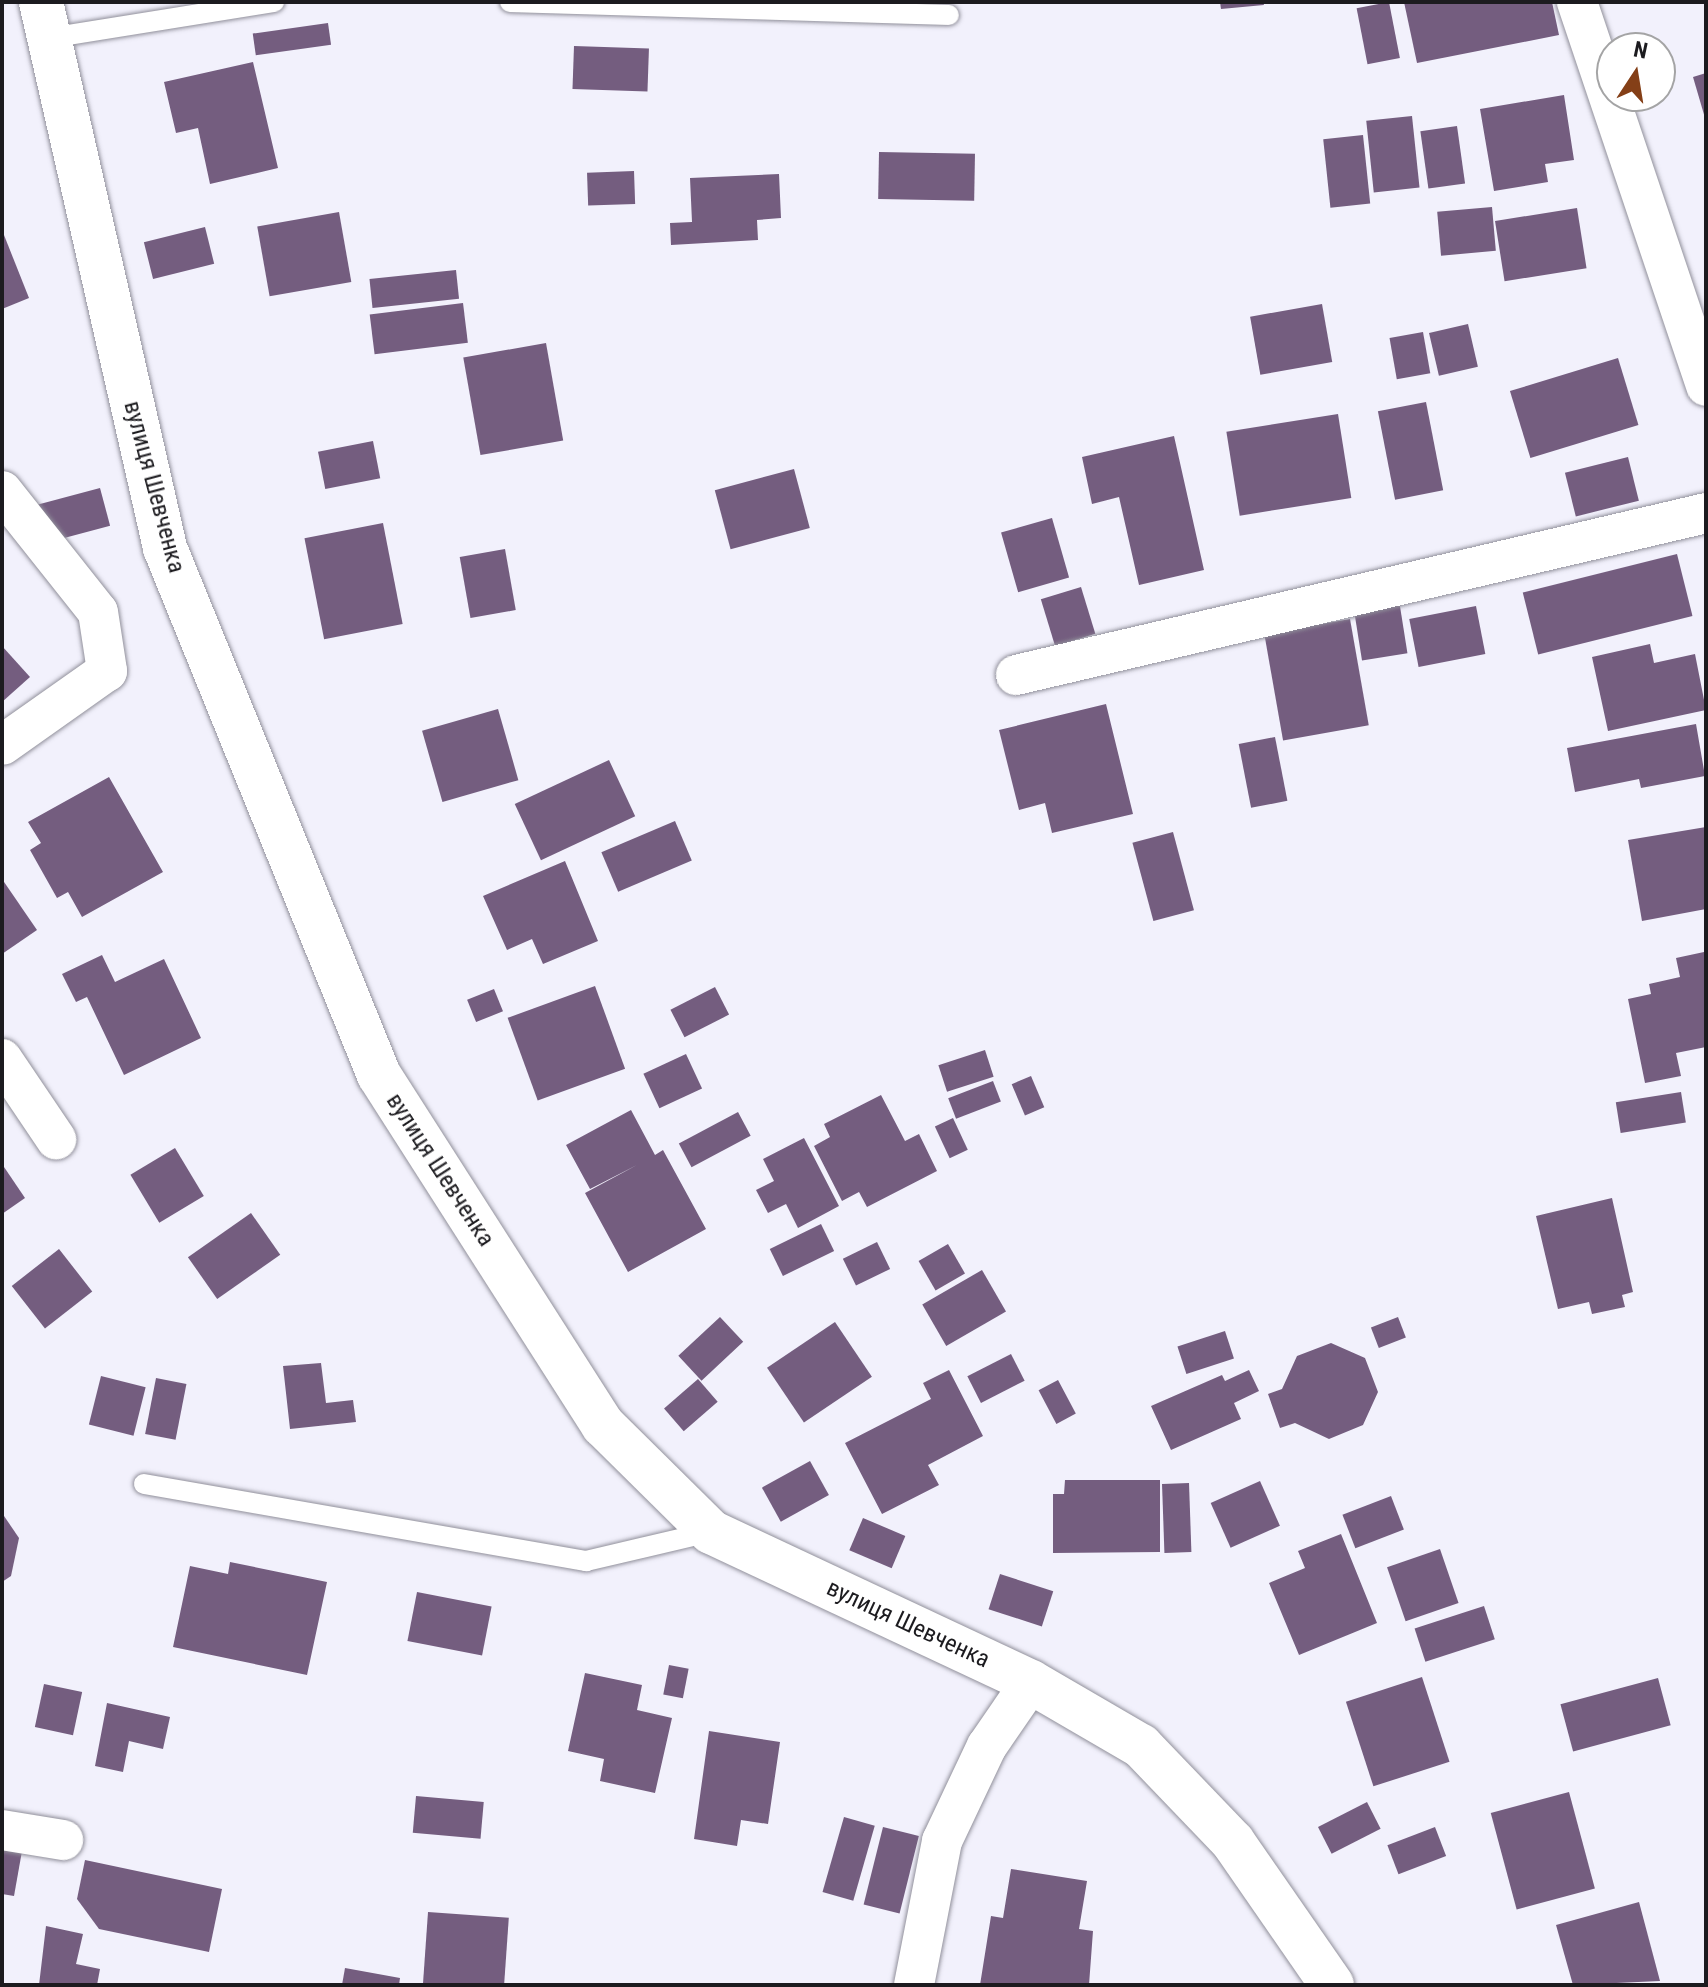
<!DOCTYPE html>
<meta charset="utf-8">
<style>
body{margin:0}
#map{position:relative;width:1708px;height:1987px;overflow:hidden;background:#f2f1fc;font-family:"Roboto Condensed",sans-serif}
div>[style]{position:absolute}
.building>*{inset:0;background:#745d7f;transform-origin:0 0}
.roads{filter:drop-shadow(0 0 2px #91909b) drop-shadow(0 0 2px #91909b)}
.service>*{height:20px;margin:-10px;padding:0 10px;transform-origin:10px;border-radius:10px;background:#fff}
.minor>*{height:40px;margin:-20px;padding:0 20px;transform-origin:20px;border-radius:20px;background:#fff}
.tertiary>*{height:44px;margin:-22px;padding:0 22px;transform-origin:22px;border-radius:22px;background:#fff}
span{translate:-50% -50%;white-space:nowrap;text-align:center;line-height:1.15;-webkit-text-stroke:8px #fff;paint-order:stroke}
.street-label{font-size:24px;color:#1c1b1f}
.frame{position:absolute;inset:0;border:4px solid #1c1b1f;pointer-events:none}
.north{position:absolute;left:1596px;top:32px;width:80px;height:80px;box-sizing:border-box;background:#fff;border:2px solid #a4a4a5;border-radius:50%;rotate:12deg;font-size:22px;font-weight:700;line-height:32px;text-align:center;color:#1c1b1f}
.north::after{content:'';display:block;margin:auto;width:28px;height:36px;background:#843f17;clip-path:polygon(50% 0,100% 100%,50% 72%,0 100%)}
</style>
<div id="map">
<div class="building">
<div style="clip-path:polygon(1220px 2px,1263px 2px,1264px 5px,1221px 9px)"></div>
<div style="left:1389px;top:2px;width:57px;height:33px;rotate:79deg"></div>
<div style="clip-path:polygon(1404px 2px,1552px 2px,1559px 35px,1417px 63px)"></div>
<div style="left:328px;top:23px;width:22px;height:76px;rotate:82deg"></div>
<div style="left:574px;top:46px;width:75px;height:43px;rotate:2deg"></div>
<div style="clip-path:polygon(253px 62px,278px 168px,210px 184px,198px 128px,176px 133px,164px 82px)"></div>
<div style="clip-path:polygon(1706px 73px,1706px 118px,1705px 118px,1693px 77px)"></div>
<div style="clip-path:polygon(1564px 95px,1574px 160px,1545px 164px,1548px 182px,1494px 191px,1480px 109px)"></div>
<div style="left:1412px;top:116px;width:72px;height:46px;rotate:84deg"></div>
<div style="left:1457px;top:126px;width:58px;height:37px;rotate:82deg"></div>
<div style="left:1363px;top:135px;width:69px;height:40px;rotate:84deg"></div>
<div style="left:879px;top:152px;width:96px;height:47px;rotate:1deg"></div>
<div style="left:634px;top:171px;width:33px;height:47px;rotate:88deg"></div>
<div style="clip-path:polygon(779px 174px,781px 218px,757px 220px,758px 240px,671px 245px,670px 223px,692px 222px,690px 178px)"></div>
<div style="left:1492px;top:207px;width:44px;height:55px;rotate:85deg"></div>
<div style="left:1577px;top:208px;width:61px;height:83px;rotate:81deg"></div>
<div style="left:339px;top:212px;width:71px;height:83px;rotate:80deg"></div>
<div style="left:205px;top:227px;width:38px;height:63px;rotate:76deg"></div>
<div style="clip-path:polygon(2px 230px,29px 298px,2px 309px)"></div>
<div style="left:456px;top:270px;width:29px;height:87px;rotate:84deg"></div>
<div style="left:463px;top:303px;width:40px;height:94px;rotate:83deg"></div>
<div style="left:1322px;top:304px;width:59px;height:73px;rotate:80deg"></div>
<div style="left:1468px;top:324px;width:44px;height:40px;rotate:77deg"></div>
<div style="left:1423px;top:332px;width:42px;height:34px;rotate:80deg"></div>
<div style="left:546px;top:343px;width:99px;height:84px;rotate:80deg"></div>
<div style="left:1618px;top:358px;width:70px;height:113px;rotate:73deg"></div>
<div style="left:1426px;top:402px;width:90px;height:49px;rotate:79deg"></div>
<div style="left:1338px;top:414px;width:85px;height:113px;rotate:81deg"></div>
<div style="clip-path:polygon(1174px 436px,1204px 570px,1139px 585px,1119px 497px,1092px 504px,1082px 457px)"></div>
<div style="left:373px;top:441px;width:38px;height:56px;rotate:79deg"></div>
<div style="left:1628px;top:457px;width:45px;height:65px;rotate:76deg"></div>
<div style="left:794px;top:469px;width:61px;height:82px;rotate:75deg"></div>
<div style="left:100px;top:488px;width:39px;height:64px;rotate:75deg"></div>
<div style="left:1052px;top:518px;width:62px;height:53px;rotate:74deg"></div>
<div style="left:383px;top:523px;width:103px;height:80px;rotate:79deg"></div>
<div style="left:505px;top:549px;width:62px;height:46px;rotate:80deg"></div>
<div style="left:1677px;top:554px;width:64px;height:159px;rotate:76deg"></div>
<div style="left:1081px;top:587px;width:49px;height:42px;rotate:73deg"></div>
<div style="left:1399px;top:600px;width:54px;height:46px;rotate:81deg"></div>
<div style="left:1476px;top:606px;width:49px;height:68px;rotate:79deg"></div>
<div style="left:1350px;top:619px;width:108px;height:87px;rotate:80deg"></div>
<div style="clip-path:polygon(1650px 644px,1654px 663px,1695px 654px,1706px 710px,1608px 731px,1592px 657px)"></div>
<div style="clip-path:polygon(2px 646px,30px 677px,2px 702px)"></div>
<div style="clip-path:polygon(1106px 704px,1133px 814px,1052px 833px,1045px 803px,1019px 810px,999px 730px)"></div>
<div style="left:498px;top:709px;width:74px;height:79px;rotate:74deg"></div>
<div style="clip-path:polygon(1696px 724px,1705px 776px,1641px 788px,1639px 779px,1575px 792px,1567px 748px)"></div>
<div style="left:1275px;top:737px;width:65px;height:37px;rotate:79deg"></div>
<div style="left:609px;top:760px;width:62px;height:104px;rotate:65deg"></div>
<div style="clip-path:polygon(109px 777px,163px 872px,82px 917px,68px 892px,57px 898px,30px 850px,41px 843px,28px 822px)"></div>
<div style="left:675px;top:821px;width:43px;height:80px;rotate:67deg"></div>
<div style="clip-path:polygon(1706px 827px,1706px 909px,1642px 921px,1628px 840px)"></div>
<div style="left:1173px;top:832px;width:81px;height:42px;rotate:75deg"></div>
<div style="clip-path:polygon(565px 861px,598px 941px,543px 964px,532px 939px,507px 950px,483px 896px)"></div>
<div style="clip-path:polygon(2px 879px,37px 930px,2px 954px)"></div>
<div style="clip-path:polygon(1704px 952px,1706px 1047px,1676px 1053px,1681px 1076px,1645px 1083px,1628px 999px,1651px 994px,1649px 984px,1680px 977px,1676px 958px)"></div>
<div style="clip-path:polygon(102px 955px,115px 982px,164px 959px,201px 1038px,124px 1075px,87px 997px,76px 1002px,62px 974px)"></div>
<div style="left:595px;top:986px;width:88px;height:93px;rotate:70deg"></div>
<div style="left:715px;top:987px;width:31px;height:50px;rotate:63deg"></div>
<div style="left:494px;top:989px;width:24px;height:29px;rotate:68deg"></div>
<div style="left:985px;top:1050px;width:28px;height:49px;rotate:72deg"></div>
<div style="left:686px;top:1054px;width:38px;height:47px;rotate:65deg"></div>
<div style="left:1031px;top:1076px;width:34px;height:21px;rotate:67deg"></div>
<div style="left:993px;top:1081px;width:22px;height:48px;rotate:69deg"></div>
<div style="left:1681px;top:1092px;width:31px;height:66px;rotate:81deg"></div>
<div style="clip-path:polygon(881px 1095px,905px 1141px,919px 1134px,937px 1171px,867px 1207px,859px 1192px,842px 1201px,814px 1146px,830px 1137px,824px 1124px)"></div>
<div style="clip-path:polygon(631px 1110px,655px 1155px,663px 1150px,706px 1229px,628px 1272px,585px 1193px,637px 1165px,590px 1189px,566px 1145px)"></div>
<div style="left:738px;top:1112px;width:27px;height:67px;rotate:62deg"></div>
<div style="left:953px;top:1118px;width:35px;height:20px;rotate:65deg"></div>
<div style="clip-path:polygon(804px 1138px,839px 1206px,798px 1228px,786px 1204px,768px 1213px,756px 1190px,774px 1181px,763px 1159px)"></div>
<div style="left:175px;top:1148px;width:56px;height:52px;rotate:59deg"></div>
<div style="clip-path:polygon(2px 1164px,25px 1198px,2px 1214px)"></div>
<div style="clip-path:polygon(1612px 1198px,1633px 1292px,1622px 1295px,1625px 1307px,1592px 1314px,1589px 1302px,1558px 1309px,1536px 1216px)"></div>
<div style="left:251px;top:1213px;width:51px;height:77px;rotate:55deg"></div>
<div style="left:821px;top:1224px;width:30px;height:57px;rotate:64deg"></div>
<div style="left:877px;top:1242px;width:30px;height:38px;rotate:64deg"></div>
<div style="left:948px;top:1244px;width:34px;height:34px;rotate:60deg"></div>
<div style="left:59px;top:1249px;width:54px;height:60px;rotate:52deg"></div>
<div style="left:982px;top:1270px;width:48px;height:69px;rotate:60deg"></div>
<div style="left:720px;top:1317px;width:34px;height:57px;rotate:47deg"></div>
<div style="left:1398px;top:1317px;width:22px;height:29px;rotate:69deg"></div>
<div style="left:835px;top:1322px;width:66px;height:82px;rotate:56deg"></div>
<div style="left:1225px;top:1331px;width:29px;height:50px;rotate:72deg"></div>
<div style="clip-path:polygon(1331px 1343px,1365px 1358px,1378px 1392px,1363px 1425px,1329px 1439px,1295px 1423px,1280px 1428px,1268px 1394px,1282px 1389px,1297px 1356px)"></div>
<div style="left:1011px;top:1354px;width:30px;height:49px;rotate:63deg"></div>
<div style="clip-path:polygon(321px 1363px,326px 1403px,353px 1400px,356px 1422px,290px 1429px,283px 1366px)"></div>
<div style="clip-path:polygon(949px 1370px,983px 1436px,928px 1465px,939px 1485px,882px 1514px,845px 1443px,931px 1399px,923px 1383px)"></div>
<div style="clip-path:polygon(1249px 1370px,1259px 1391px,1234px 1403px,1241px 1419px,1171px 1450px,1151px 1406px,1222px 1375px,1225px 1381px)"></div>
<div style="left:101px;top:1376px;width:46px;height:50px;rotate:14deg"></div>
<div style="left:156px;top:1378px;width:31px;height:57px;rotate:11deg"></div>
<div style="left:698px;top:1379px;width:30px;height:45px;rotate:49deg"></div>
<div style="left:1058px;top:1380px;width:38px;height:22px;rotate:62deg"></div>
<div style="left:810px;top:1461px;width:39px;height:55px;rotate:61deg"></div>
<div style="clip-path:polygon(1065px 1480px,1160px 1480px,1160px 1552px,1053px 1553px,1053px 1494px,1064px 1494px)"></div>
<div style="left:1260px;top:1481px;width:49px;height:54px;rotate:66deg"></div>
<div style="left:1189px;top:1483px;width:69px;height:27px;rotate:88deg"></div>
<div style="left:1391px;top:1496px;width:36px;height:52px;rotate:69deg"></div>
<div style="clip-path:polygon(2px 1513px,19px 1538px,11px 1576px,2px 1582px)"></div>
<div style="left:863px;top:1518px;width:46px;height:35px;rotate:23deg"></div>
<div style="clip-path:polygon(1341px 1534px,1377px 1623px,1299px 1655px,1269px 1583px,1305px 1568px,1298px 1551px)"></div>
<div style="left:1440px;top:1549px;width:57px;height:56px;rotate:71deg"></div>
<div style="clip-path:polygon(230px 1562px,327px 1582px,307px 1675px,173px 1647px,190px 1566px,228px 1574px)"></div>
<div style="left:1000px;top:1574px;width:56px;height:37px;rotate:18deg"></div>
<div style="left:417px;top:1592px;width:76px;height:50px;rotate:11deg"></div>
<div style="left:1484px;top:1606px;width:35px;height:73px;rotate:72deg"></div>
<div style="left:669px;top:1665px;width:20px;height:30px;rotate:11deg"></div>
<div style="clip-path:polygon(585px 1673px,642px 1685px,637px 1710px,672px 1718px,655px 1793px,600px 1781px,604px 1759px,568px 1751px)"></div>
<div style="left:1422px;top:1677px;width:89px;height:80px;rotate:72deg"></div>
<div style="left:1658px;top:1678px;width:49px;height:101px;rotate:75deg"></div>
<div style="left:44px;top:1684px;width:39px;height:44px;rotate:12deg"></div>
<div style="clip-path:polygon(107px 1703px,170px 1717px,163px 1749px,129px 1741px,123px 1772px,95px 1766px)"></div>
<div style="clip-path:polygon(709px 1731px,780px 1742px,768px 1824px,741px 1820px,737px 1846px,694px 1839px)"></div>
<div style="left:1569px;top:1792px;width:100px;height:81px;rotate:75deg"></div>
<div style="left:416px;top:1796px;width:68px;height:37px;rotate:5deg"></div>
<div style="left:1367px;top:1802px;width:30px;height:55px;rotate:63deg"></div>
<div style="left:844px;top:1817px;width:32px;height:78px;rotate:16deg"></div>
<div style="left:883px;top:1827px;width:37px;height:80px;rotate:14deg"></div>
<div style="left:1435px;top:1827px;width:31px;height:51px;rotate:69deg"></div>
<div style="clip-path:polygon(2px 1847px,22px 1851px,14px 1896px,2px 1894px)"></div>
<div style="clip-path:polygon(85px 1860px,222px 1889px,209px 1952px,99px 1929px,77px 1899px)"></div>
<div style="clip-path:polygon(1011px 1869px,1087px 1881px,1079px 1929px,1093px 1931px,1089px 1985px,980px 1985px,991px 1916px,1003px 1918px)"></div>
<div style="clip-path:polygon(1639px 1902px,1660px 1981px,1573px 1985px,1556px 1925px)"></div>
<div style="left:428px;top:1912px;width:81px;height:73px;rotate:4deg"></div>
<div style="clip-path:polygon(46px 1926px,83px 1934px,76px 1964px,100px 1969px,97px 1985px,39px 1985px)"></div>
<div style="clip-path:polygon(345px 1968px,400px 1978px,399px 1985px,342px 1985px)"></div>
</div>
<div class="roads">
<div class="service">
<div style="left:510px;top:2px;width:439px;rotate:1.7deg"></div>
<div style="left:49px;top:38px;width:228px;rotate:-9.1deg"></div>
<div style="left:144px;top:1484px;width:449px;rotate:9.9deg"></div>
<div style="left:586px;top:1561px;width:127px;rotate:-13.2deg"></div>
</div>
<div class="minor">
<div style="left:1577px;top:2px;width:405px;rotate:71.4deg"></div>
<div style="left:2px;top:491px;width:154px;rotate:51.6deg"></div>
<div style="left:98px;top:612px;width:60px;rotate:81.3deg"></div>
<div style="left:107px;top:671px;width:128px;rotate:144.8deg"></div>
<div style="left:1016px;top:675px;width:709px;rotate:-13.21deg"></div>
<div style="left:2px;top:1059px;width:97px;rotate:56deg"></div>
<div style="left:2px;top:1830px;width:62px;rotate:9.3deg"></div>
<div style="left:914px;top:1985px;width:147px;rotate:-79deg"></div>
<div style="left:942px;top:1841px;width:105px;rotate:-64.7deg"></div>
<div style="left:987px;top:1746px;width:78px;rotate:-55.5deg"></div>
</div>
<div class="tertiary">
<div style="left:41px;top:2px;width:560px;rotate:77.2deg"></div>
<div style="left:165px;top:548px;width:569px;rotate:67.9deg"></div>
<div style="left:379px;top:1075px;width:416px;rotate:57.4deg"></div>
<div style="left:603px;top:1425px;width:152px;rotate:44.7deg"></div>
<div style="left:711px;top:1532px;width:353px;rotate:25.1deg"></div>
<div style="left:1031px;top:1682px;width:127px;rotate:30.2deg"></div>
<div style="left:1141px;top:1746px;width:133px;rotate:46.2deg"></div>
<div style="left:1233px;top:1842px;width:174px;rotate:55.3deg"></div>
</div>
</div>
<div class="street-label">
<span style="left:154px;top:487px;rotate:75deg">вулиця Шевченка</span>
<span style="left:440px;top:1170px;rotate:57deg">вулиця Шевченка</span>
<span style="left:908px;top:1624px;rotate:25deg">вулиця Шевченка</span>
</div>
<div class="frame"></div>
<div class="north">N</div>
</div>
